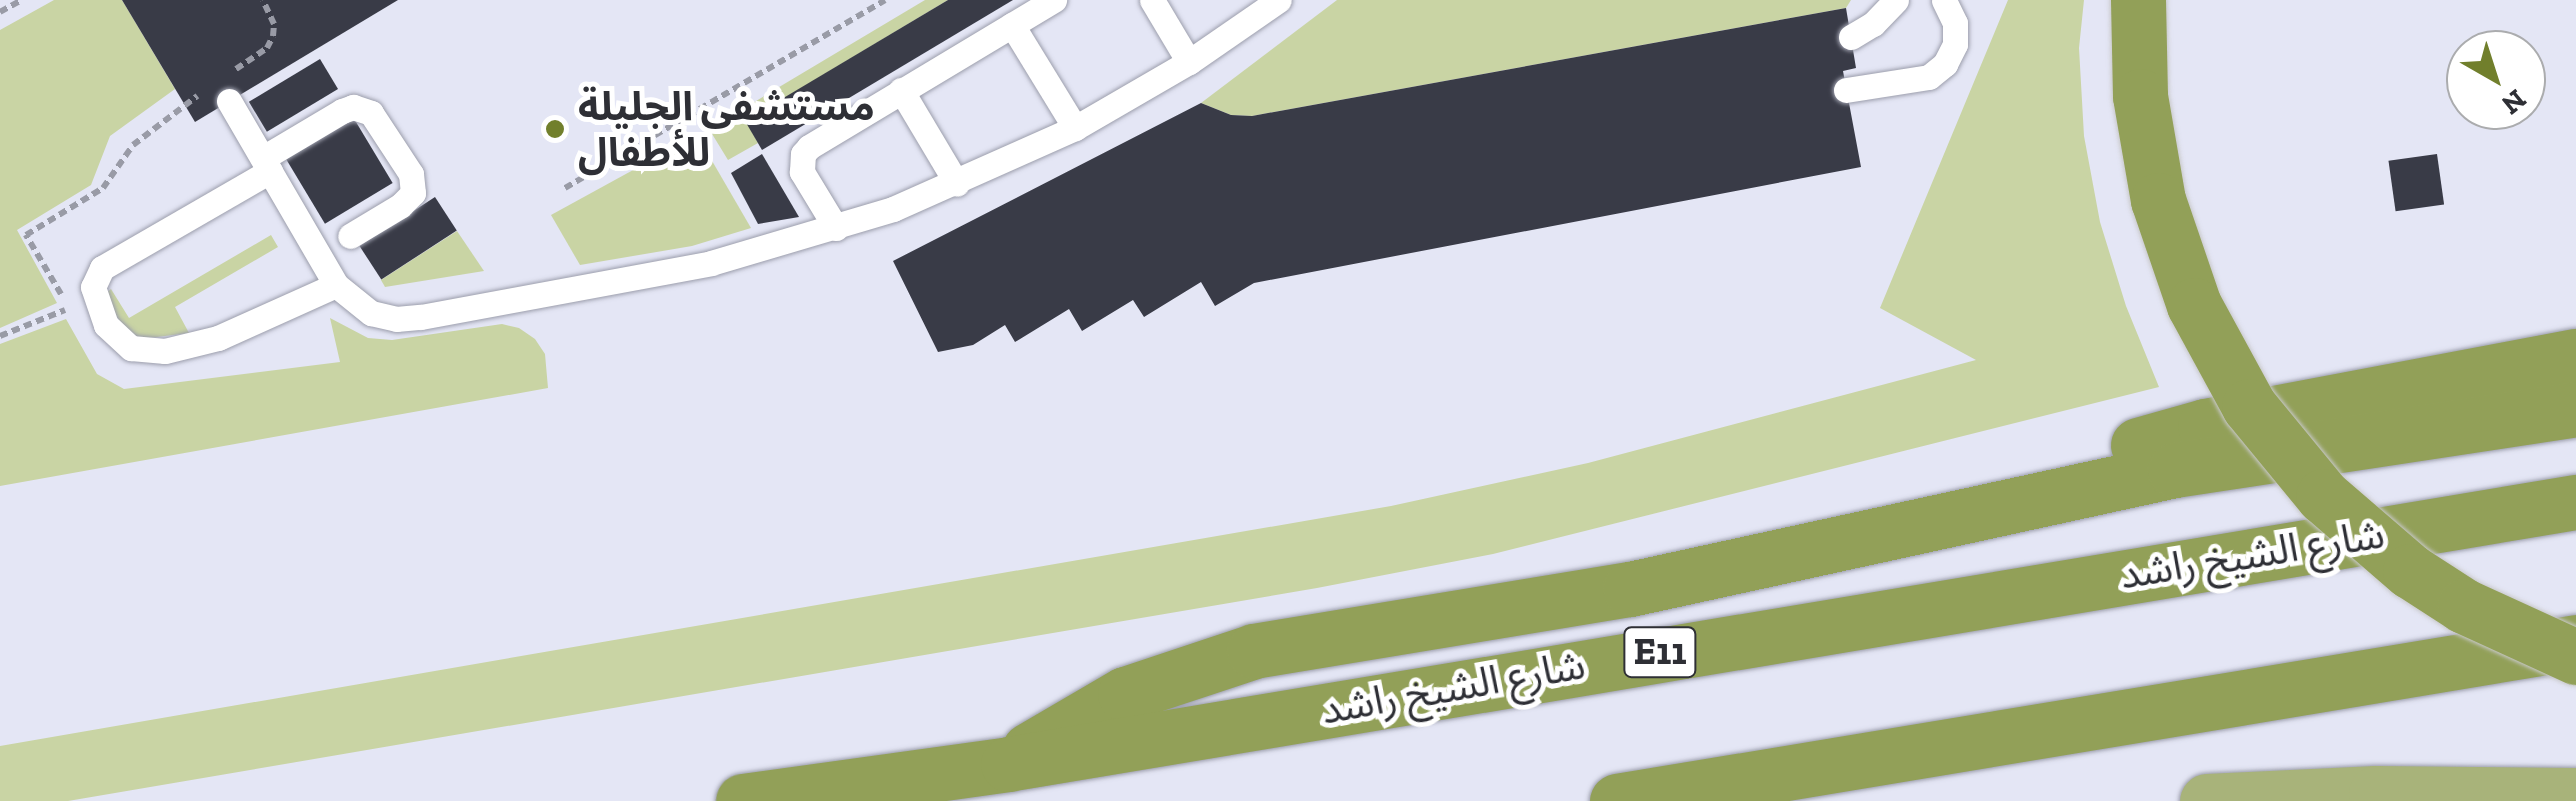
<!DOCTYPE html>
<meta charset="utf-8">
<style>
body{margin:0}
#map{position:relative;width:2576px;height:801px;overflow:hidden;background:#e4e6f5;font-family:"Zilla Slab","Noto Sans Arabic",serif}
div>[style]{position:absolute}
.green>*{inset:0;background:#c9d4a4}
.building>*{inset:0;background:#393b47;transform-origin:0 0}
.path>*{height:6px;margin-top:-3px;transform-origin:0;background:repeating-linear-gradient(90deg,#999ba6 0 8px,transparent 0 13px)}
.roads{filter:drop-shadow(0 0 2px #9c9eac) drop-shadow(0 0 2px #9c9eac)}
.service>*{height:25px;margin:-12.5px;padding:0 12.5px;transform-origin:12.5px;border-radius:12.5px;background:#fff}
.trunk>*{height:55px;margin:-27.5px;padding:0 27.5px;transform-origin:27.5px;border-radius:27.5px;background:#a8b37a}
.motorway>*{height:55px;margin:-27.5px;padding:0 27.5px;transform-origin:27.5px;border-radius:27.5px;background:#92a058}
.bridges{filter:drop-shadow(0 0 2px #c9c9ca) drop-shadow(0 0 2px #c9c9ca)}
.motorway-bridge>*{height:55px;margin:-27.5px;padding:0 27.5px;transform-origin:27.5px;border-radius:27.5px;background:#92a058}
.dots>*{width:28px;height:28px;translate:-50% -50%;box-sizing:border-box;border:5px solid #fff;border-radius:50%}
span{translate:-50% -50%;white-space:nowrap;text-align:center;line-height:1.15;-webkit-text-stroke:10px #fff;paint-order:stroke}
.shield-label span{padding:2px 8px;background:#fff;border:2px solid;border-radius:8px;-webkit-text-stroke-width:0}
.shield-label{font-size:38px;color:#2e2f35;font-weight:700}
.poi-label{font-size:40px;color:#2e2f35;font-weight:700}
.left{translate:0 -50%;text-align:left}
.street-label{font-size:40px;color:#2e2f35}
.north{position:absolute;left:2446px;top:30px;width:100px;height:100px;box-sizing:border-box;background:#fff;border:2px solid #abacae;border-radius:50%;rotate:141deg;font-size:28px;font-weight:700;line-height:40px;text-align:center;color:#2e2f35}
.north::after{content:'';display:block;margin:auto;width:35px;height:45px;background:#717f2c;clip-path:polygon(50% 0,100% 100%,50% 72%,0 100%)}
</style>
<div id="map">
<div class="green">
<div style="clip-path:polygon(54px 0,122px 0,175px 89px,110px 136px,91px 185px,17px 230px,57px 303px,0 328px,0 30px)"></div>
<div style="clip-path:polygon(925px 0,948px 0,746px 121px,758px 143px,728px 160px,709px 129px)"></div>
<div style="clip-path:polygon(1337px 0,1851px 0,1846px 8px,1252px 116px,1231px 115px,1201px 103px)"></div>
<div style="clip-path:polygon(2008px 0,2084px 0,2079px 48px,2084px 136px,2100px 222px,2126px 306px,2159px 387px,1493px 554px,1317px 588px,68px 801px,0 801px,0 746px,1391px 506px,1588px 463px,1976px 360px,1880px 308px)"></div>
<div style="clip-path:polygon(697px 135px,751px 228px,692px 246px,580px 265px,551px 215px)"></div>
<div style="clip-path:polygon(457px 231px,484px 271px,385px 287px,381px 280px)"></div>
<div style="clip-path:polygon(271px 235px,278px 247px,175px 307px,189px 333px,141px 339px,122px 326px,105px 294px,111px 289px,129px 318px)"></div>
<div style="clip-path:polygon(330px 318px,368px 338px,392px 340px,502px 324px,519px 328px,535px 339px,545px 354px,548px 388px,0 486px,0 344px,66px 319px,97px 374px,124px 389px,340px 362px)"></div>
</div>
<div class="building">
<div style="clip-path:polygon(122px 0,398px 0,195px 122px)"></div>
<div style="clip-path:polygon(948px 0,1013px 0,762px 150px,745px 121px)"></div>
<div style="clip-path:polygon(1846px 8px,1856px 68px,1843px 71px,1861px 167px,1254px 283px,1215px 306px,1201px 282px,1144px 317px,1133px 300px,1082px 331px,1069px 309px,1015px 342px,1005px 325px,973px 345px,938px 352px,893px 261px,1201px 103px,1231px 115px,1252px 116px)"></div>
<div style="left:320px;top:59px;width:35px;height:83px;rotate:59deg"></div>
<div style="left:353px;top:117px;width:77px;height:79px;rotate:59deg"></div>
<div style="clip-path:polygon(762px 154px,799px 217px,758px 224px,731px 173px)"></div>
<div style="left:2437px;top:154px;width:51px;height:49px;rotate:82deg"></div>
<div style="left:435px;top:197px;width:40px;height:90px;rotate:57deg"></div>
</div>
<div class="path">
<div style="left:0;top:12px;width:25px;rotate:-29deg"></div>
<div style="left:236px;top:69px;width:37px;rotate:-34deg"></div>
<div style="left:267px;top:48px;width:13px;rotate:-63deg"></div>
<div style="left:273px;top:36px;width:12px;rotate:-85deg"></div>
<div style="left:274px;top:24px;width:26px;rotate:-115deg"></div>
<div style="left:565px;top:188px;width:371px;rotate:-30.4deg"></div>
<div style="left:61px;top:294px;width:69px;rotate:-120.7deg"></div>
<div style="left:26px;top:235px;width:90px;rotate:-31.4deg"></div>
<div style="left:103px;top:188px;width:52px;rotate:-55.1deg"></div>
<div style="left:133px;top:145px;width:81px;rotate:-37.4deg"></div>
<div style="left:0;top:336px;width:70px;rotate:-21.8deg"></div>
</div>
<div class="roads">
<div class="service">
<div style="left:1152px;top:0;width:72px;rotate:59.2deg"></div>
<div style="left:1012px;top:25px;width:121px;rotate:58.5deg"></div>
<div style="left:1851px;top:37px;width:26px;rotate:-31deg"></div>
<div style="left:1873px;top:24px;width:33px;rotate:-46deg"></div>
<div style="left:901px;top:90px;width:109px;rotate:59.2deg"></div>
<div style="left:1846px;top:90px;width:84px;rotate:-8.9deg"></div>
<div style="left:1929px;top:77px;width:21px;rotate:-39deg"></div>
<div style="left:1945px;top:64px;width:22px;rotate:-63deg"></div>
<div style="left:1955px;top:44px;width:21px;rotate:-90deg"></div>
<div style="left:1955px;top:23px;width:25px;rotate:-116deg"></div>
<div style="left:229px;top:101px;width:213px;rotate:59.8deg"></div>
<div style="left:336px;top:285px;width:45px;rotate:38.7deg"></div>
<div style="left:371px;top:313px;width:26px;rotate:13deg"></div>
<div style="left:396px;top:319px;width:25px;rotate:-5deg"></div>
<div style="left:421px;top:317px;width:295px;rotate:-10.5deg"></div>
<div style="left:711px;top:263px;width:190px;rotate:-16.5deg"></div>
<div style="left:893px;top:209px;width:199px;rotate:-24deg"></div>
<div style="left:1075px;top:128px;width:132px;rotate:-30.1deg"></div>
<div style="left:1189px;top:62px;width:109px;rotate:-34.6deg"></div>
<div style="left:263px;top:158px;width:92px;rotate:-30.7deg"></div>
<div style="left:342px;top:111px;width:12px;rotate:-20deg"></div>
<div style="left:353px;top:107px;width:19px;rotate:18deg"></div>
<div style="left:371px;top:113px;width:73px;rotate:56.7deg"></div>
<div style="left:411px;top:174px;width:19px;rotate:84deg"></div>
<div style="left:413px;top:193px;width:18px;rotate:135deg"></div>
<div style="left:400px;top:206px;width:58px;rotate:149deg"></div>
<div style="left:270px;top:171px;width:194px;rotate:150deg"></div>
<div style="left:102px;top:268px;width:21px;rotate:115deg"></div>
<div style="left:93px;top:287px;width:40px;rotate:71.1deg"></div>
<div style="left:106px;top:325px;width:34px;rotate:43deg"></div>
<div style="left:131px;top:348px;width:34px;rotate:5deg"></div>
<div style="left:165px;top:351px;width:55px;rotate:-13.8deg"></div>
<div style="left:218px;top:338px;width:129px;rotate:-24.2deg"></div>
<div style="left:836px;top:228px;width:66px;rotate:-121.3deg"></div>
<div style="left:802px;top:172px;width:18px;rotate:-87deg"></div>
<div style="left:803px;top:154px;width:9px;rotate:-49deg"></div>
<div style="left:809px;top:147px;width:286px;rotate:-31deg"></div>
</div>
<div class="trunk">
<div style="left:2207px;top:801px;width:169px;rotate:-2.7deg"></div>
<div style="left:2376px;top:793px;width:200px;rotate:0.6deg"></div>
</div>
<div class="motorway">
<div style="left:2138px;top:445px;width:70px;rotate:-15.8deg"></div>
<div style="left:2205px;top:426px;width:378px;rotate:-10.7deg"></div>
<div style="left:1029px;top:750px;width:111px;rotate:-30.3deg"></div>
<div style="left:1125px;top:694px;width:136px;rotate:-18.4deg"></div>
<div style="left:1254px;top:651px;width:381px;rotate:-9.4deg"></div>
<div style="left:1630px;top:589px;width:558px;rotate:-12.32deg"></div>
<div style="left:2175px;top:470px;width:406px;rotate:-8.6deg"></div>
<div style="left:743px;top:801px;width:268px;rotate:-7.9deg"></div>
<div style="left:1008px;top:764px;width:1590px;rotate:-9.49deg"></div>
<div style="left:1617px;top:801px;width:972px;rotate:-9.41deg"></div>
</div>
</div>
<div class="bridges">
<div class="motorway-bridge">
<div style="left:2138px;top:0;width:96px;rotate:88.8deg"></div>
<div style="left:2140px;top:96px;width:106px;rotate:80.2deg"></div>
<div style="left:2158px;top:200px;width:111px;rotate:71.1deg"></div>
<div style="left:2194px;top:305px;width:115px;rotate:61.4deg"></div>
<div style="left:2249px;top:406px;width:117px;rotate:50.6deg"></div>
<div style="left:2323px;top:496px;width:115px;rotate:40.8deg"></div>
<div style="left:2410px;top:571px;width:64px;rotate:32.9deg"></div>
<div style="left:2464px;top:606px;width:123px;rotate:24.5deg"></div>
</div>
</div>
<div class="dots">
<div style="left:555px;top:129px;background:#717f2c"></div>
</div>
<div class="shield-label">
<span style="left:1660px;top:652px">E11</span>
</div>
<div class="poi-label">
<span class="left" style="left:578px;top:129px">مستشفى الجليلة<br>للأطفال</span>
</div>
<div class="street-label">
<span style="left:2252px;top:554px;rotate:-9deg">شارع الشيخ راشد</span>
<span style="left:1453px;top:687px;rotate:-10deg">شارع الشيخ راشد</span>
</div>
<div class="north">N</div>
</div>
